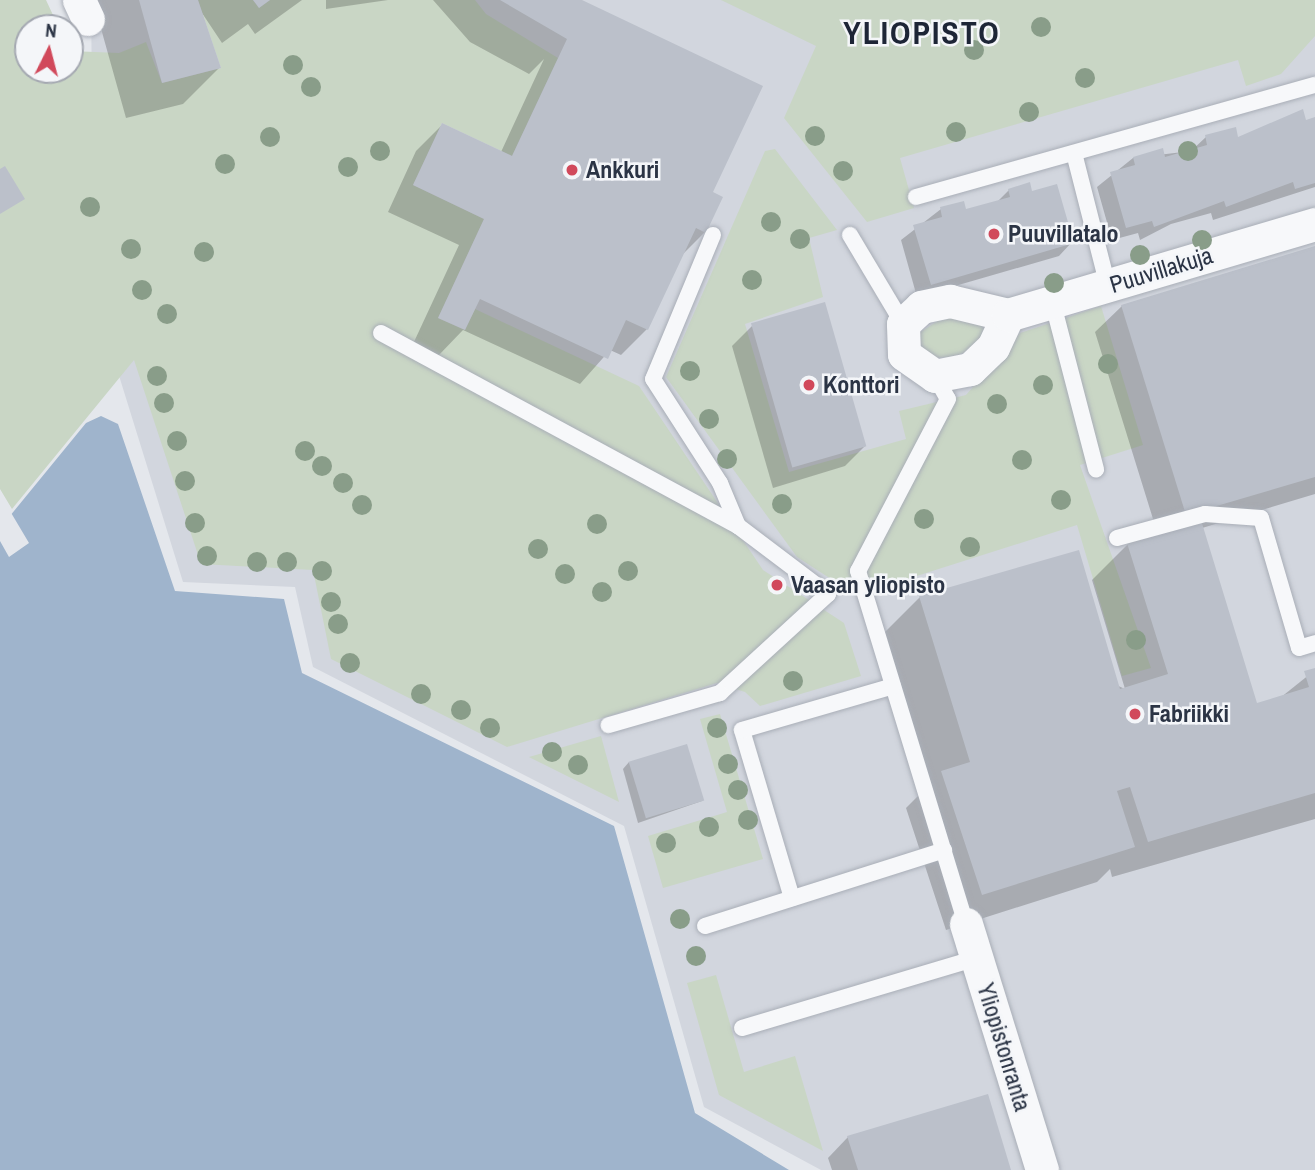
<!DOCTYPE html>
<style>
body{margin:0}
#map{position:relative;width:1315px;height:1170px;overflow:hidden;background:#e4e7ec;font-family:"Archivo Narrow",sans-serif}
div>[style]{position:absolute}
.built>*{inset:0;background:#d2d6de}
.green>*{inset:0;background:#c9d6c5}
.water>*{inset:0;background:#9fb4cc}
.pier>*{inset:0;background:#e4e7ec}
.shadow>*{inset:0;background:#0003}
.building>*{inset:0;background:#bbc0ca;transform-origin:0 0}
.roads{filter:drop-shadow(0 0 2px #a9aeb7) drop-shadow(0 0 2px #a9aeb7)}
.lane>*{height:16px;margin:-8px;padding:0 8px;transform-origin:8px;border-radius:8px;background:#f7f8fa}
.street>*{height:33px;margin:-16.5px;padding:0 16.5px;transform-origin:16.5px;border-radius:16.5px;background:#f7f8fa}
.trees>*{width:20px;height:20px;margin:-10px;border-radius:50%;background:#899d89}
.dots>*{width:19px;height:19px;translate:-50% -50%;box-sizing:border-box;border:4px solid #f4f6f9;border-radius:50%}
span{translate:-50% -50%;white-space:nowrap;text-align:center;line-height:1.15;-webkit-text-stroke:5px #f4f6f9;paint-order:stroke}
.poi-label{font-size:24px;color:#2b3445;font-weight:700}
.left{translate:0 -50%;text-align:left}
.street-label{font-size:24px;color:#2b3445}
.district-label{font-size:32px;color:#1d2536;font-weight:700;letter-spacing:2px}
.north{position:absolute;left:14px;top:14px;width:70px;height:70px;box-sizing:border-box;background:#f4f6f9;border:2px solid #a4a8b1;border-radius:50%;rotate:6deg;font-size:19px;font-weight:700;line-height:28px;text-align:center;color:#2b3445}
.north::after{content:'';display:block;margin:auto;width:24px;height:32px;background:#d1495b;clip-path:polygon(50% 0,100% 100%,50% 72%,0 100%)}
</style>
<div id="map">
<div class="built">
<div style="clip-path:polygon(91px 0,1315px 0,1315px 1170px,821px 1170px,704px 1107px,624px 826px,313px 667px,295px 587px,183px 582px,94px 295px)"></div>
</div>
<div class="green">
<div style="clip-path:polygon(0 0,46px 0,59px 28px,28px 28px,28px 70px,70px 70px,70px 51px,119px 53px,146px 42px,162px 83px,221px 68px,198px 0,253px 0,259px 8px,270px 0,475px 0,486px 14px,558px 58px,512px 156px,442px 123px,413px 185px,484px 219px,438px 318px,465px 330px,475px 309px,639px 386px,763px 570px,844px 623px,861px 676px,760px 706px,745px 692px,717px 683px,507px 747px,331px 659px,313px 570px,201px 564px,134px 360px,12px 509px,0 489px)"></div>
<div style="clip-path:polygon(721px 0,1315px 0,1315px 36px,1281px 74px,1246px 86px,1238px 60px,900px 158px,914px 208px,867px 222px,784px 118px,816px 46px)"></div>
<div style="clip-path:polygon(775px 149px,837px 230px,809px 238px,823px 297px,745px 324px,789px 472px,906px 439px,899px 411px,966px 395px,1020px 333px,1101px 306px,1143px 445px,1080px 465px,1151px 668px,1122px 676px,1077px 525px,882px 587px,831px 579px,797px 557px,666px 377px,765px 151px)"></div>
<div style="clip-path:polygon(948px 314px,988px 323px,980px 345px,954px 357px,924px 358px,916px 335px)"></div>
<div style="clip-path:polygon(720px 714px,763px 859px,663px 888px,648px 836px,727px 812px,700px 719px)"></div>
<div style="clip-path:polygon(601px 736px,619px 802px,529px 757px)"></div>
<div style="clip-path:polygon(716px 975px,744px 1072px,795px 1056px,823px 1151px,719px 1095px,687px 983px)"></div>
</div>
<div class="water">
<div style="clip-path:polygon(101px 416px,118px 424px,175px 591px,284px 599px,302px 673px,614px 826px,695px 1113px,789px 1170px,0 1170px,0 514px,5px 522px,86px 423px)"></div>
</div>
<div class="pier">
<div style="clip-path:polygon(0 511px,5px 516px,10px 511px,29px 543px,9px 557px,0 541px)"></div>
</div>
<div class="shadow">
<div style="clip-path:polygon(93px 0,302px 0,255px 34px,248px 24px,222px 43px,202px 13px,219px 68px,183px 104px,126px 118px)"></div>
<div style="clip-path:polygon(326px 0,388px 0,326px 9px)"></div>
<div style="clip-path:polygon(433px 0,580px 0,711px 193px,705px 232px,681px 256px,647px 329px,621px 355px,610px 350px,580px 384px,463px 330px,438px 356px,413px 344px,459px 245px,388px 212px,416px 151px,442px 125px,501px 152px,544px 59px,529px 74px,470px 42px)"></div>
<div style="clip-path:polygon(1302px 111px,1305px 122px,1315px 119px,1315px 187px,1213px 220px,1211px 213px,1171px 224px,1140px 240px,1138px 233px,1112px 240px,1097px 187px,1133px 158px,1191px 151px,1206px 137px,1237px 139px)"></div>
<div style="clip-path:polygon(1009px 190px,1031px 193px,1072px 242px,1059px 256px,917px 297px,901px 240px,941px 209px,965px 212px,996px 203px)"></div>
<div style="clip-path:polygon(1315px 248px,1315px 494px,1202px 528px,1256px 705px,1280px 698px,1315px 670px,1315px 819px,1112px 877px,1110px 869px,1097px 882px,946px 930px,906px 808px,930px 784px,884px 633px,920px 597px,1125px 689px,1092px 580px,1128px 544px,1158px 535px,1095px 332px,1122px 306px)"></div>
<div style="clip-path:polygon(752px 326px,865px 446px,845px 466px,773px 488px,732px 346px)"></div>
<div style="clip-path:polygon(629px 762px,702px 801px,638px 823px,623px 769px)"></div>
<div style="clip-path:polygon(848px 1137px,1009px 1170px,832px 1170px,828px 1158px)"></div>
</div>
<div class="building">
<div style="clip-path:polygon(139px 0,198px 0,221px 68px,162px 83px)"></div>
<div style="clip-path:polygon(253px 0,270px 0,259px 8px)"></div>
<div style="clip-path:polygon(500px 0,582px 0,763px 86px,713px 192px,723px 197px,706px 233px,696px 228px,648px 330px,626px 320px,608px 359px,480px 299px,465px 330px,438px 318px,484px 219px,413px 185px,442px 123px,512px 156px,567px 39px)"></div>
<div style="clip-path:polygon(1303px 109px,1306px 120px,1315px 117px,1315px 183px,1295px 189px,1293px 182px,1226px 207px,1224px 201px,1154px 227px,1152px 221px,1126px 228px,1110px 172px,1135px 165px,1133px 157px,1163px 148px,1165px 157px,1207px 145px,1205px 135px,1236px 127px,1238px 137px)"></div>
<div style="clip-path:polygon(5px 166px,25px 199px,0 214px,0 169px)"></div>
<div style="clip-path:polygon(1030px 182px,1032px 191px,1057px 184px,1074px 243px,931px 285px,913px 225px,942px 217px,940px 207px,964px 201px,966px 209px,1010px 197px,1008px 189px)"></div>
<div style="clip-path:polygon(1315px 246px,1315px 477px,1186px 515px,1121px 305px)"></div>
<div style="left:825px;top:302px;width:150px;height:77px;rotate:74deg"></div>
<div style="clip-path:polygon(1201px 520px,1257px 703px,1309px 687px,1304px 671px,1315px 668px,1315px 793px,1148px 842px,1130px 787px,1123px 789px,1117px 791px,1135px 847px,982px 895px,941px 771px,970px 762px,919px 596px,1079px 550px,1120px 689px,1168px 674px,1127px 543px)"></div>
<div style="left:687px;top:744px;width:59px;height:61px;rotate:73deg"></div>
<div style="clip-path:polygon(988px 1094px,1011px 1170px,858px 1170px,847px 1136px)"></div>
</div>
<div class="roads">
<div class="lane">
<div style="left:1074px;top:153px;width:137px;rotate:75.7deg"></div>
<div style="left:916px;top:197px;width:414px;rotate:-15.7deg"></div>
<div style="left:713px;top:235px;width:156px;rotate:112.6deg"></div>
<div style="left:653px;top:379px;width:124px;rotate:57.2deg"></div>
<div style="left:720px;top:483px;width:47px;rotate:67.3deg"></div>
<div style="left:850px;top:235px;width:104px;rotate:59.2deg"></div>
<div style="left:1053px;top:304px;width:171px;rotate:75.4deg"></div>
<div style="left:381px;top:333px;width:406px;rotate:28.4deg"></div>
<div style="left:738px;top:526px;width:113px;rotate:37.1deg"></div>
<div style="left:828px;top:594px;width:147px;rotate:137.5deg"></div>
<div style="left:720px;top:693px;width:116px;rotate:163.9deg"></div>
<div style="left:935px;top:376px;width:26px;rotate:61deg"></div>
<div style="left:948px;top:399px;width:194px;rotate:117.6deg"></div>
<div style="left:858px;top:571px;width:369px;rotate:73deg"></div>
<div style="left:1117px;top:538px;width:91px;rotate:-15.3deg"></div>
<div style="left:1205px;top:514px;width:56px;rotate:4.1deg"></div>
<div style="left:1261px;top:518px;width:135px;rotate:73.7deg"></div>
<div style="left:1299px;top:648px;width:17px;rotate:-17deg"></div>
<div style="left:792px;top:898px;width:175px;rotate:-106.6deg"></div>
<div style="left:742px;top:730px;width:157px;rotate:-16.2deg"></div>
<div style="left:705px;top:926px;width:251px;rotate:-17.6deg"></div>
<div style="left:742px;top:1028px;width:245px;rotate:-16.6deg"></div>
</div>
<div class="street">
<div style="left:79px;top:0;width:21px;rotate:65deg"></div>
<div style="left:1008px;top:315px;width:35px;rotate:115deg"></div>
<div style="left:993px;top:347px;width:32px;rotate:136deg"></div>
<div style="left:970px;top:369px;width:36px;rotate:169deg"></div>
<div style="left:935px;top:376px;width:38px;rotate:-145deg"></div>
<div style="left:904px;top:354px;width:30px;rotate:-92deg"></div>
<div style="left:903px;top:324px;width:25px;rotate:-43deg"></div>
<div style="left:921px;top:307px;width:30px;rotate:-12deg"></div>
<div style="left:950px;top:301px;width:60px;rotate:13.6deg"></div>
<div style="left:1008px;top:315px;width:320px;rotate:-16.5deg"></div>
<div style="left:966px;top:924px;width:257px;rotate:72.8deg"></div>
</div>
</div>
<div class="trees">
<div style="left:1041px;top:27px"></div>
<div style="left:974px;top:50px"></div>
<div style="left:293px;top:65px"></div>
<div style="left:1085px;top:78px"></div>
<div style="left:311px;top:87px"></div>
<div style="left:1029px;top:112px"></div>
<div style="left:956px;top:132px"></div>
<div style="left:815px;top:136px"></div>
<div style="left:270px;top:137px"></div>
<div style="left:380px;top:151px"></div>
<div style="left:1188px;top:151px"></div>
<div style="left:225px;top:164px"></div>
<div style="left:348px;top:167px"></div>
<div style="left:843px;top:171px"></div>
<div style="left:90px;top:207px"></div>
<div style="left:771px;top:222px"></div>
<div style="left:800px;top:239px"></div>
<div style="left:1202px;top:240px"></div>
<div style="left:131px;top:249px"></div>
<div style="left:204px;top:252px"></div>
<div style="left:1140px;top:255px"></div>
<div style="left:752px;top:280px"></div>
<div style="left:1054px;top:283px"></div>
<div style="left:142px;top:290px"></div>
<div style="left:167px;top:314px"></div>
<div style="left:1108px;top:364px"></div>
<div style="left:690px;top:371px"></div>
<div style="left:157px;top:376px"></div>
<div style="left:1043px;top:385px"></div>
<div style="left:164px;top:403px"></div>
<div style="left:997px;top:404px"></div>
<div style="left:709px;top:419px"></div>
<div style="left:177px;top:441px"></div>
<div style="left:305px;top:451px"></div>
<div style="left:727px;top:459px"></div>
<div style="left:1022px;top:460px"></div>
<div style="left:322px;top:466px"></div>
<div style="left:185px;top:481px"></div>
<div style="left:343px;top:483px"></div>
<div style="left:1061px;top:500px"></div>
<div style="left:782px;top:504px"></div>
<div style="left:362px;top:505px"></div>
<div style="left:924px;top:519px"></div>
<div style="left:195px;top:523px"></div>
<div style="left:597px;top:524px"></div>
<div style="left:970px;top:547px"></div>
<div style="left:538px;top:549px"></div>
<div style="left:207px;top:556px"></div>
<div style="left:257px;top:562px"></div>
<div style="left:287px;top:562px"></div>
<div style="left:322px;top:571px"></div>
<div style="left:628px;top:571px"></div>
<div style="left:565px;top:574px"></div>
<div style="left:602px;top:592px"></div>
<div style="left:331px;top:602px"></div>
<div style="left:338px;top:624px"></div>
<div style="left:1136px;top:640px"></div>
<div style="left:350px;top:663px"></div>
<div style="left:793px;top:681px"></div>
<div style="left:421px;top:694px"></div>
<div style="left:461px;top:710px"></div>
<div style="left:490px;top:728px"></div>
<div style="left:717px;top:728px"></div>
<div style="left:552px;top:752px"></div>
<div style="left:728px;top:764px"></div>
<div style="left:578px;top:765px"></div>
<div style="left:738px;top:790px"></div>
<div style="left:748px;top:820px"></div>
<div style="left:709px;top:827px"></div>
<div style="left:666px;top:843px"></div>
<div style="left:680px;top:919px"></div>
<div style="left:696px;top:956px"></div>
</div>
<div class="dots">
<div style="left:572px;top:170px;background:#d1495b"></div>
<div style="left:994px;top:234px;background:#d1495b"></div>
<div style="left:809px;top:385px;background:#d1495b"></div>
<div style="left:777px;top:585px;background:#d1495b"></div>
<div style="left:1135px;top:714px;background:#d1495b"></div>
</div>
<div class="poi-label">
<span class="left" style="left:586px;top:170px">Ankkuri</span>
<span class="left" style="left:1008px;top:234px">Puuvillatalo</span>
<span class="left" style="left:823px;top:385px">Konttori</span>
<span class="left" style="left:791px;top:585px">Vaasan yliopisto</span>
<span class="left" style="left:1149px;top:714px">Fabriikki</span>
</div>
<div class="street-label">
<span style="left:1161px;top:270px;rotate:-17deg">Puuvillakuja</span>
<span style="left:1004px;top:1047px;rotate:73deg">Yliopistonranta</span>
</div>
<div class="district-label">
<span style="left:922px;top:33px">YLIOPISTO</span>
</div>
<div class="north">N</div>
</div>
